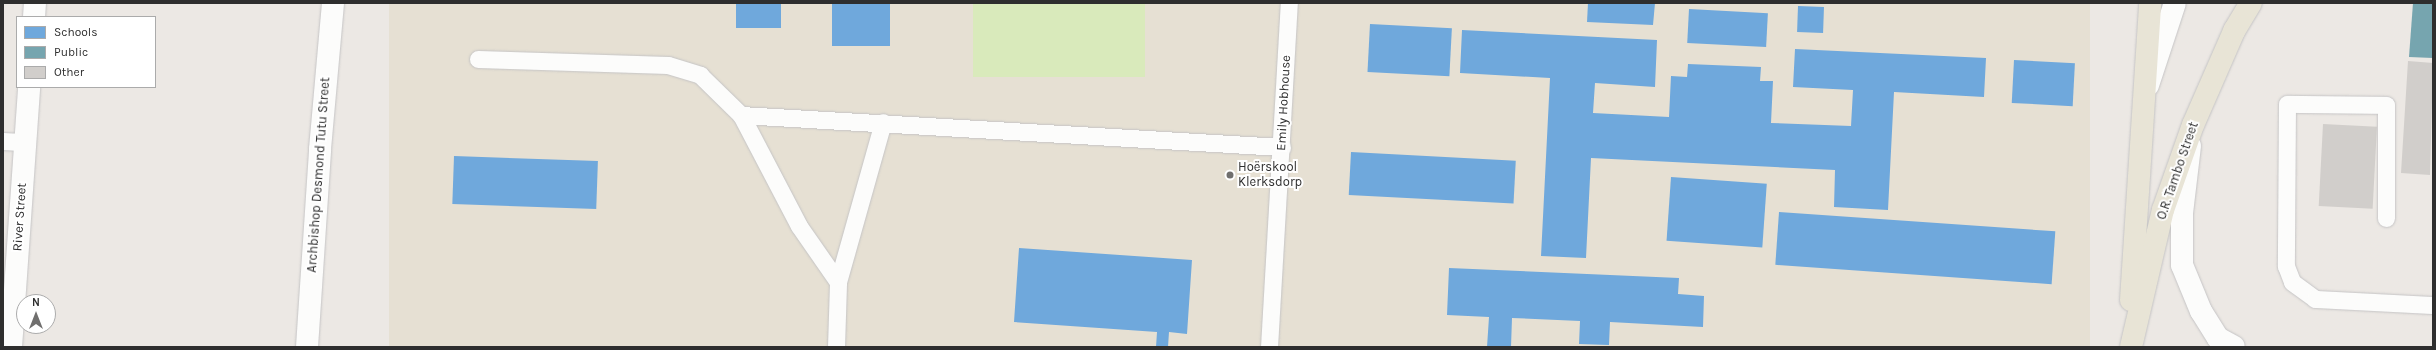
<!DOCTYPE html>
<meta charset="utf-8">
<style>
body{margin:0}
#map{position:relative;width:2436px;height:350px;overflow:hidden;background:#ece8e4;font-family:Karla,sans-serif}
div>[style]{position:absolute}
.education>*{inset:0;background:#e6e0d3;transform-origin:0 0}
.pitch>*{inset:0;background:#d9eabb;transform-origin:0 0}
.schools>*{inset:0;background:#6fa8dc;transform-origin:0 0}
.public>*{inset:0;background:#76a5af}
.building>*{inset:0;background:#d1cecb;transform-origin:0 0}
.roads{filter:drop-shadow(0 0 1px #c5c4c5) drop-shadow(0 0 1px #c5c4c5)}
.lane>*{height:17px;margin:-8.5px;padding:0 8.5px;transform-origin:8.5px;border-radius:8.5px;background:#fcfcfb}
.street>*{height:22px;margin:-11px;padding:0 11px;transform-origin:11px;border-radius:11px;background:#fcfcfb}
.secondary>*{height:22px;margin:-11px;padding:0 11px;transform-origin:11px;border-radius:11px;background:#fcfcfb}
.primary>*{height:22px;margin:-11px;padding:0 11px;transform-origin:11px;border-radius:11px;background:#e8e4d6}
.dots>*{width:11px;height:11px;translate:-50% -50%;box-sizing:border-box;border:2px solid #fff;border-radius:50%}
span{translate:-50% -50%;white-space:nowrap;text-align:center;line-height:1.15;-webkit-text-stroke:4px #fff;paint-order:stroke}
.street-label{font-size:13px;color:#2e2e2e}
.poi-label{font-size:13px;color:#2e2e2e}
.left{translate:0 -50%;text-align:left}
.frame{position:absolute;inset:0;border:4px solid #2e2e2e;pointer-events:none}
.legend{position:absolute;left:16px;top:16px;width:140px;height:72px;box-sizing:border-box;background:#fff;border:1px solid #ababab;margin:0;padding:5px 7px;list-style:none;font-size:12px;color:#2e2e2e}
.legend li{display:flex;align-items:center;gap:8px;height:20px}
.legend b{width:20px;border:1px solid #ababab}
.north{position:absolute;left:16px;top:294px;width:40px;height:40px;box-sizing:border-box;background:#fff;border:1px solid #ababab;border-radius:50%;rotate:0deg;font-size:11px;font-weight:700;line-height:16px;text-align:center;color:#2e2e2e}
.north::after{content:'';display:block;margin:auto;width:14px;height:18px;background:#706f6e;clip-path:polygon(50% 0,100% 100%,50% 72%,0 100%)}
</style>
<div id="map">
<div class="education">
<div style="left:389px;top:3px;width:1701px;height:344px"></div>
</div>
<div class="pitch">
<div style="left:973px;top:3px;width:172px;height:74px"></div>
</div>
<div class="schools">
<div style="left:736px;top:3px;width:45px;height:25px"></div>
<div style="left:832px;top:3px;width:58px;height:43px"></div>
<div style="clip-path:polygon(1588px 3px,1655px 3px,1653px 25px,1587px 22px)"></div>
<div style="left:1798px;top:6px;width:26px;height:26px;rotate:2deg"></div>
<div style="left:1689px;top:9px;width:79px;height:34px;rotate:3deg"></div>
<div style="left:1370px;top:24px;width:82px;height:48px;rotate:3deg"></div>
<div style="clip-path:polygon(1462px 30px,1657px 40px,1655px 87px,1595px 83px,1593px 113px,1669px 117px,1671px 76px,1687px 77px,1688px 64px,1761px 67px,1760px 81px,1773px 81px,1771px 123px,1851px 126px,1853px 90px,1793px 87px,1795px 49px,1986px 58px,1984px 97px,1894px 92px,1888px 210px,1834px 207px,1835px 170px,1591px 158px,1586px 258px,1541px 256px,1550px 78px,1460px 73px)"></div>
<div style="left:2014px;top:60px;width:61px;height:43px;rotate:3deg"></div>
<div style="left:1351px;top:152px;width:165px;height:43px;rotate:3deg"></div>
<div style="left:454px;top:156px;width:144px;height:48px;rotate:2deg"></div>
<div style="left:1671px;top:177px;width:96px;height:64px;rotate:4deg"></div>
<div style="left:1779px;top:212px;width:277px;height:53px;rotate:4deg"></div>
<div style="clip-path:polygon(1019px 248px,1192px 260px,1187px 334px,1169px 332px,1168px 347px,1156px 347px,1157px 332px,1014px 322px)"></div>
<div style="clip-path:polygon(1449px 268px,1679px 278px,1678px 294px,1704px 296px,1703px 327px,1610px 322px,1609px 345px,1579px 344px,1580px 321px,1512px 318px,1511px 347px,1487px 347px,1489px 317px,1447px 315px)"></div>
</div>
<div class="public">
<div style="clip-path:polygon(2413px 3px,2433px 3px,2433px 58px,2409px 57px)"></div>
</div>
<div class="building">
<div style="clip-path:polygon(2408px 61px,2433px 63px,2430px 175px,2401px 173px)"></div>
<div style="left:2323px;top:124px;width:54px;height:82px;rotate:3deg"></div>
</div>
<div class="roads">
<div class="lane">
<div style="left:478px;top:59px;width:190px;rotate:1.8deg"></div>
<div style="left:668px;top:65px;width:34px;rotate:17deg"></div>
<div style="left:700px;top:75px;width:57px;rotate:44.3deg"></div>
<div style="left:741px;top:115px;width:542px;rotate:3.39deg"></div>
<div style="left:741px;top:115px;width:125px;rotate:62.4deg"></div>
<div style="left:799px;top:226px;width:68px;rotate:55.1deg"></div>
<div style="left:3px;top:141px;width:22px;rotate:3deg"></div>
<div style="left:2386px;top:218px;width:113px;rotate:-90deg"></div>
<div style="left:2386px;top:105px;width:99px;rotate:-179.4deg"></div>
<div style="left:2287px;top:104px;width:162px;rotate:90.4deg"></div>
<div style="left:2286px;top:266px;width:17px;rotate:69deg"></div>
<div style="left:2292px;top:282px;width:29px;rotate:36deg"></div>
<div style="left:2315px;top:299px;width:118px;rotate:2.9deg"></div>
<div style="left:836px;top:347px;width:65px;rotate:-88.2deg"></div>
<div style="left:838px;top:282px;width:166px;rotate:-74.3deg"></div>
<div style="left:1269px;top:347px;width:345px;rotate:-86.7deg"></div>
</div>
<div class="street">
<div style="left:34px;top:17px;width:14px;rotate:-86deg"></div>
<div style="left:2190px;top:146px;width:67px;rotate:96.8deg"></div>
<div style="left:2182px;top:213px;width:52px;rotate:90deg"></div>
<div style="left:2182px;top:265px;width:50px;rotate:67.6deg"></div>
<div style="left:2201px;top:311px;width:32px;rotate:58deg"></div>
<div style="left:2218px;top:338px;width:18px;rotate:29deg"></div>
<div style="left:11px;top:347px;width:261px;rotate:-86deg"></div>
</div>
<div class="secondary">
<div style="left:2148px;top:85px;width:86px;rotate:-71.8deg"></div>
<div style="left:307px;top:347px;width:198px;rotate:-86.2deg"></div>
<div style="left:320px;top:149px;width:147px;rotate:-84.9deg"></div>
</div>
<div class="primary">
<div style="left:2131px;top:300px;width:298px;rotate:-86.3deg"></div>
<div style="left:2131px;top:347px;width:141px;rotate:-76.9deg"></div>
<div style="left:2163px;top:210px;width:90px;rotate:-70.6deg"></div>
<div style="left:2193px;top:125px;width:103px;rotate:-66.4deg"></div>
<div style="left:2234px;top:31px;width:33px;rotate:-59deg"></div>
</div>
</div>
<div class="dots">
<div style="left:1230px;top:175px;background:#706f6e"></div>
</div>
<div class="street-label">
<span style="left:1284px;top:103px;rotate:-87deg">Emily Hobhouse</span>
<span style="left:2178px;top:171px;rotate:-71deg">O.R. Tambo Street</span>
<span style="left:319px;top:175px;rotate:-86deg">Archbishop Desmond Tutu Street</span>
<span style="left:20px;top:217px;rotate:-86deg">River Street</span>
</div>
<div class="poi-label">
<span class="left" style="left:1238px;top:175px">Hoërskool<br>Klerksdorp</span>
</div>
<div class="frame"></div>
<ul class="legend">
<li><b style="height:11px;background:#6fa8dc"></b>Schools</li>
<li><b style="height:11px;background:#76a5af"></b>Public</li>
<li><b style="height:11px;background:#d1cecb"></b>Other</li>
</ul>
<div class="north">N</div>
</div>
